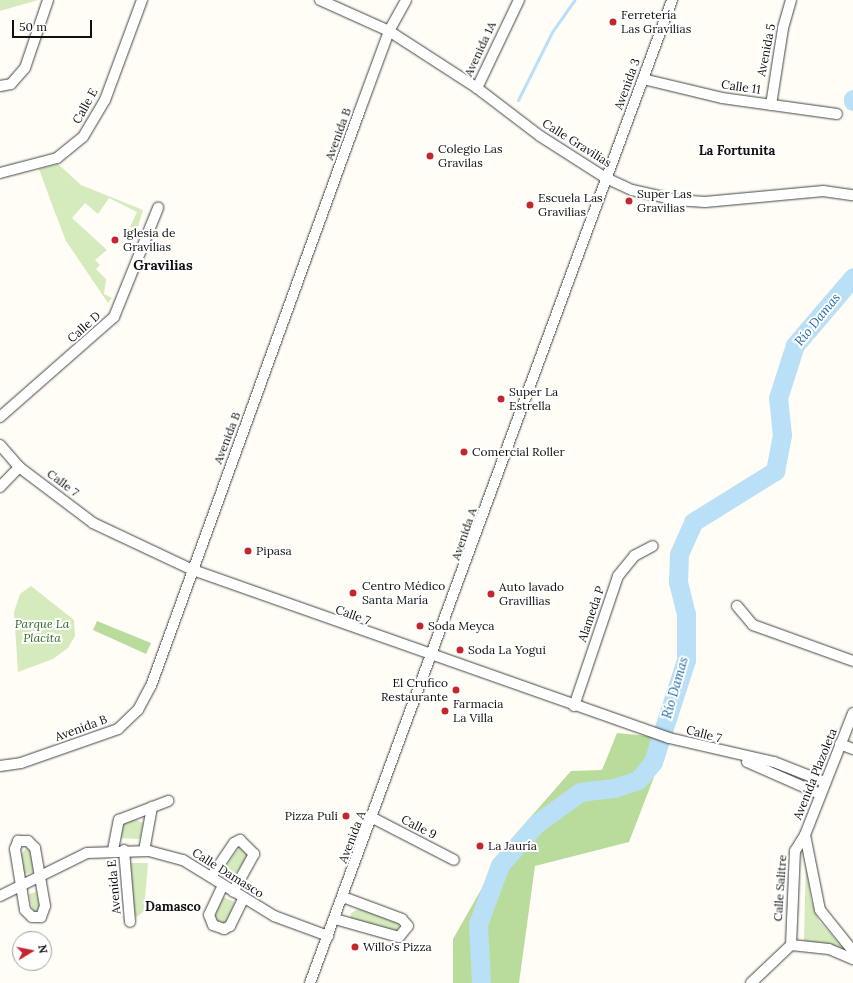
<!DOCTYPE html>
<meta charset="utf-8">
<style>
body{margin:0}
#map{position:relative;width:853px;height:983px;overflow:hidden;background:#fffdf5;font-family:Lora,serif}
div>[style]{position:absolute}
.green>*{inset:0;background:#d5ebbd;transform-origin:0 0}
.forest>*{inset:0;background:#b9dc9c}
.stream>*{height:3px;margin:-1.5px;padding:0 1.5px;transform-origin:1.5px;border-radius:1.5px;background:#b9e0f7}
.river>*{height:19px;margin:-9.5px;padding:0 9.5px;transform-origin:9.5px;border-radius:9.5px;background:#b9e0f7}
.roads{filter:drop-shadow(0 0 1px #444) drop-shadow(0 0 1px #444)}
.minor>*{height:10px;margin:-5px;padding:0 5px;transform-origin:5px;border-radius:5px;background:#fff}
.dots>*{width:11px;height:11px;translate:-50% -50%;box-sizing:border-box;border:2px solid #fff;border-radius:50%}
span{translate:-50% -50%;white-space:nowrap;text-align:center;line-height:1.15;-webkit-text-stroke:4px #fff;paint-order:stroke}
.poi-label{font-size:12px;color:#111}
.left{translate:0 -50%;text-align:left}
.right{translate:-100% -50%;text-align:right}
.street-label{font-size:12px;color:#111}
.park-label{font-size:12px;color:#2f6b1f;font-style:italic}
.neighbourhood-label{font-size:13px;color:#111;font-weight:700}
.water-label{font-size:13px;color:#1768a6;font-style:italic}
.quarter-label{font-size:14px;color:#111;font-weight:700}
.north{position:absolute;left:12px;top:931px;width:40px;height:40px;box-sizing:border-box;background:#fff;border:1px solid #a0a0a0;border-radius:50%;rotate:80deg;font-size:11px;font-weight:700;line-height:16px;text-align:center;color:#111}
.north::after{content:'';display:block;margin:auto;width:14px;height:18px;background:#c4262e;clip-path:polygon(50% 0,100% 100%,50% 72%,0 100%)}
.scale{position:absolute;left:12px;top:20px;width:80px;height:18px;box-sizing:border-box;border:2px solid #111;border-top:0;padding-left:5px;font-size:12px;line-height:14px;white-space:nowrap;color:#111;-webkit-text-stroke:3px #fff;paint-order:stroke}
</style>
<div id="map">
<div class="green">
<div style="clip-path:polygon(0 0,38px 0,0 11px)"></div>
<div style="clip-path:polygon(58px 164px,81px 185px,143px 210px,137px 230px,130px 227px,137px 212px,109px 198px,98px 214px,85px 203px,72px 218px,107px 250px,95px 260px,100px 265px,96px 269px,106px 279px,104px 294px,112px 298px,108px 303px,66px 241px,51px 202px,39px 169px)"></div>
<div style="clip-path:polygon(31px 586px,74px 620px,75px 636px,68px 648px,53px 659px,18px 672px,14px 612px,20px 594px)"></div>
<div style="clip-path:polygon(132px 818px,143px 823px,140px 839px,119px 838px,122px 824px)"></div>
<div style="left:240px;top:846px;width:12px;height:34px;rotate:35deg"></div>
<div style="clip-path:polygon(27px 847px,32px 853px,34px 872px,24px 874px,21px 855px)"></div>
<div style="clip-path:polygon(806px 857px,811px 900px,819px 921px,851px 956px,834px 947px,804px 941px)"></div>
<div style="clip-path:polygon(129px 863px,148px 863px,144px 911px,137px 917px,132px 911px)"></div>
<div style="clip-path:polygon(36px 892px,41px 910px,39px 912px,33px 911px,29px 894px)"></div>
<div style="left:223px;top:897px;width:13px;height:24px;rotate:23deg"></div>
<div style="clip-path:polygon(358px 909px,396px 920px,399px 925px,397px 933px,350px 921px,351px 913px)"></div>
</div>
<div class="forest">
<div style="clip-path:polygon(97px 621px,151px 643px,146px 654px,93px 630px)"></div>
<div style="clip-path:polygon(617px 733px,669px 738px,629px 842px,535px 866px,519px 983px,453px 983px,453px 939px,507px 844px,571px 771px,602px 770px)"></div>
</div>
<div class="stream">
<div style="left:518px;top:100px;width:76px;rotate:-63.4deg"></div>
<div style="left:552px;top:32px;width:39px;rotate:-55deg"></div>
</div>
<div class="river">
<div style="left:853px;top:99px;width:2px;rotate:90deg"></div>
<div style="left:481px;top:983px;width:59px;rotate:-92.9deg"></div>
<div style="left:478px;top:924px;width:63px;rotate:-69.6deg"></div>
<div style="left:500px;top:865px;width:55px;rotate:-48.7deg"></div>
<div style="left:536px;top:824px;width:54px;rotate:-36deg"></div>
<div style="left:580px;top:792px;width:34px;rotate:-7deg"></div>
<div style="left:614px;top:788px;width:25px;rotate:-18deg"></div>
<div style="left:638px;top:780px;width:23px;rotate:-50deg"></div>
<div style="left:653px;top:762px;width:107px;rotate:-72.1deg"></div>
<div style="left:686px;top:660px;width:46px;rotate:-90deg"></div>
<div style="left:686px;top:614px;width:33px;rotate:-104deg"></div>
<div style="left:678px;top:582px;width:28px;rotate:-88deg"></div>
<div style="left:679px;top:554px;width:35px;rotate:-66deg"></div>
<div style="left:693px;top:522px;width:97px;rotate:-31.9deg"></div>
<div style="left:775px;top:471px;width:37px;rotate:-79deg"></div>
<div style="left:782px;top:435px;width:37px;rotate:-96deg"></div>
<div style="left:778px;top:398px;width:56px;rotate:-72.2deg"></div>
<div style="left:795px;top:345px;width:89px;rotate:-49.5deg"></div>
</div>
<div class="roads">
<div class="minor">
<div style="left:320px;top:0;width:76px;rotate:24.2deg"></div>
<div style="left:389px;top:31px;width:105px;rotate:32.9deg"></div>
<div style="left:477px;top:88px;width:79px;rotate:37.3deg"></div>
<div style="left:540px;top:136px;width:78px;rotate:32.5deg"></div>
<div style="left:606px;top:178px;width:29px;rotate:25deg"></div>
<div style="left:632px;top:190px;width:45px;rotate:12.8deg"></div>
<div style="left:676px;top:200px;width:29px;rotate:4deg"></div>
<div style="left:705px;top:202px;width:119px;rotate:-5.3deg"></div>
<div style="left:823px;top:191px;width:30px;rotate:8deg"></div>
<div style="left:643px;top:79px;width:81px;rotate:13.5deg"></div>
<div style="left:722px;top:98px;width:116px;rotate:7.9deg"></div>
<div style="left:0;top:86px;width:11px;rotate:-10deg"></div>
<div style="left:11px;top:84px;width:21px;rotate:-49deg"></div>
<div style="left:25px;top:68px;width:72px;rotate:-71.3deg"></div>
<div style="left:477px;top:88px;width:98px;rotate:-64.5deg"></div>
<div style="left:771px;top:105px;width:78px;rotate:-81.1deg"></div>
<div style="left:783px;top:28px;width:29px;rotate:-74deg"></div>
<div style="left:0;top:173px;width:59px;rotate:-14.7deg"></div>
<div style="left:57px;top:158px;width:33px;rotate:-39deg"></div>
<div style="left:83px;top:137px;width:43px;rotate:-59.3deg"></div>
<div style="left:105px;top:100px;width:107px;rotate:-69.7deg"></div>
<div style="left:0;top:417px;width:152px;rotate:-41.3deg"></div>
<div style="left:114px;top:317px;width:118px;rotate:-68deg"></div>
<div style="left:0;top:445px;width:29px;rotate:49deg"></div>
<div style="left:19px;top:467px;width:93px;rotate:37.1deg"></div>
<div style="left:93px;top:523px;width:110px;rotate:25.2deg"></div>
<div style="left:193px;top:570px;width:505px;rotate:19.44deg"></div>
<div style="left:669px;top:738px;width:108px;rotate:12.9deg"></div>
<div style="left:774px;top:762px;width:55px;rotate:21.4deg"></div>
<div style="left:0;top:487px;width:28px;rotate:-46deg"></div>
<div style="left:737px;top:606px;width:25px;rotate:50deg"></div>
<div style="left:753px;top:625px;width:106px;rotate:19.8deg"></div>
<div style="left:574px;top:706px;width:137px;rotate:-71.3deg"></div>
<div style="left:618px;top:576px;width:26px;rotate:-51deg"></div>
<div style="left:634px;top:556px;width:21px;rotate:-28deg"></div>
<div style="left:853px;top:713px;width:131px;rotate:111.5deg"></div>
<div style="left:805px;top:835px;width:76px;rotate:78.7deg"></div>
<div style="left:820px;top:910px;width:53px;rotate:51.2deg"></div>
<div style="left:840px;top:744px;width:14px;rotate:21deg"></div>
<div style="left:747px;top:762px;width:80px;rotate:23.7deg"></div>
<div style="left:0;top:766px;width:21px;rotate:-8deg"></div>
<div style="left:21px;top:763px;width:103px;rotate:-19.3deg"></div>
<div style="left:118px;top:729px;width:28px;rotate:-44deg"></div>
<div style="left:138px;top:710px;width:27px;rotate:-62deg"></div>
<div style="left:151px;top:686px;width:613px;rotate:-70.06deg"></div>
<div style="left:360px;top:110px;width:84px;rotate:-69.8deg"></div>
<div style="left:389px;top:31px;width:35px;rotate:-61deg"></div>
<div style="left:373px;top:818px;width:91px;rotate:27.4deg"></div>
<div style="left:18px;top:841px;width:10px"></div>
<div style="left:28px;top:841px;width:10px;rotate:45deg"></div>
<div style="left:35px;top:848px;width:59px;rotate:80.2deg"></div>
<div style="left:45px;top:906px;width:12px;rotate:110deg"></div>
<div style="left:41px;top:917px;width:9px;rotate:180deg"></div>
<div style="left:32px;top:917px;width:10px;rotate:-135deg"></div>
<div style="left:25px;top:910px;width:62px;rotate:-99.3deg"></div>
<div style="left:15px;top:849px;width:9px;rotate:-69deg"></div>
<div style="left:113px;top:850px;width:31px;rotate:-79deg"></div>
<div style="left:119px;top:820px;width:53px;rotate:-21.2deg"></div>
<div style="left:124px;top:850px;width:72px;rotate:85.2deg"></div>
<div style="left:144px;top:851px;width:45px;rotate:-79.7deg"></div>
<div style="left:211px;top:877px;width:41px;rotate:-55.9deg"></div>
<div style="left:234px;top:843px;width:7px;rotate:-27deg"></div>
<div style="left:240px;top:840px;width:20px;rotate:45deg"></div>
<div style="left:254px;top:854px;width:43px;rotate:118.9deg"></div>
<div style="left:223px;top:885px;width:33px;rotate:115deg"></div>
<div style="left:209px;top:915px;width:11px;rotate:68deg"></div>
<div style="left:213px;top:925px;width:12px;rotate:20deg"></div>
<div style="left:224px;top:929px;width:7px;rotate:-27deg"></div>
<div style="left:230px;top:926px;width:30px;rotate:-64deg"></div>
<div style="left:0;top:896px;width:97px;rotate:-26.3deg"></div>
<div style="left:87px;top:853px;width:62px;rotate:-1.8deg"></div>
<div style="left:149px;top:851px;width:35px;rotate:15deg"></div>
<div style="left:183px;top:860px;width:107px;rotate:31.6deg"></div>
<div style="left:274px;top:916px;width:58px;rotate:20.3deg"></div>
<div style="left:335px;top:919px;width:66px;rotate:15.7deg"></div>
<div style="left:399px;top:937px;width:14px;rotate:-51deg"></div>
<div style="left:408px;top:926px;width:9px;rotate:-131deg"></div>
<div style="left:402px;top:919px;width:63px;rotate:-159.6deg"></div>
<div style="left:791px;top:945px;width:94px;rotate:-87.6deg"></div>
<div style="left:795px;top:851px;width:19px;rotate:-58deg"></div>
<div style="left:310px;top:983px;width:1048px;rotate:-69.78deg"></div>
<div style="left:751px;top:983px;width:55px;rotate:-43.5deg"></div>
<div style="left:791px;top:945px;width:38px;rotate:6deg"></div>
<div style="left:829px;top:949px;width:26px;rotate:23deg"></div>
</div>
</div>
<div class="dots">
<div style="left:613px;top:22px;background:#c4262e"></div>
<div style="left:430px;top:156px;background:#c4262e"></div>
<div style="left:629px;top:201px;background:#c4262e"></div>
<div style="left:530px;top:205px;background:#c4262e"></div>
<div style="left:115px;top:240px;background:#c4262e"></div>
<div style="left:501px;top:399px;background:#c4262e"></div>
<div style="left:464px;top:452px;background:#c4262e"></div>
<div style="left:248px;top:551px;background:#c4262e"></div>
<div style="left:353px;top:593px;background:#c4262e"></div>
<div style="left:491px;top:594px;background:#c4262e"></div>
<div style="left:420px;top:626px;background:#c4262e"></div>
<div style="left:460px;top:650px;background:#c4262e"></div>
<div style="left:456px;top:690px;background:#c4262e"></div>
<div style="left:445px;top:711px;background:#c4262e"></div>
<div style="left:346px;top:816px;background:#c4262e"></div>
<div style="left:480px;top:846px;background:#c4262e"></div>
<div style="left:355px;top:947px;background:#c4262e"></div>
</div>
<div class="poi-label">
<span class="left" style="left:621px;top:22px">Ferretería<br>Las Gravilias</span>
<span class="left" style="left:438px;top:156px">Colegio Las<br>Gravilas</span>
<span class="left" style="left:637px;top:201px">Super Las<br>Gravilias</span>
<span class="left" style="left:538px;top:205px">Escuela Las<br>Gravilias</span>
<span class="left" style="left:123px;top:240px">Iglesia de<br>Gravilias</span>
<span class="left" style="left:509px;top:399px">Super La<br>Estrella</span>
<span class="left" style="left:472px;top:452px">Comercial Roller</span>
<span class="left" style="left:256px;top:551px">Pipasa</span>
<span class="left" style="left:362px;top:593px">Centro Médico<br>Santa María</span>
<span class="left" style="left:499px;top:594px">Auto lavado<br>Gravillias</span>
<span class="left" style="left:428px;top:626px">Soda Meyca</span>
<span class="left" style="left:468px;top:650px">Soda La Yogui</span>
<span class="right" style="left:448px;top:690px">El Crufico<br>Restaurante</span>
<span class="left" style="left:453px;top:711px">Farmacia<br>La Villa</span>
<span class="right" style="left:338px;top:816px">Pizza Puli</span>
<span class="left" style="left:488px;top:846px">La Jauría</span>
<span class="left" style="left:363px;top:947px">Willo's Pizza</span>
</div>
<div class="street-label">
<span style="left:480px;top:49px;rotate:-65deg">Avenida 1A</span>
<span style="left:766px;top:50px;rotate:-79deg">Avenida 5</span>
<span style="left:627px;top:84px;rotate:-70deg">Avenida 3</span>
<span style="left:741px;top:87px;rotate:8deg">Calle 11</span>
<span style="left:85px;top:106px;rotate:-61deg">Calle E</span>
<span style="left:338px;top:134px;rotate:-70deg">Avenida B</span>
<span style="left:577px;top:143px;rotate:32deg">Calle Gravilias</span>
<span style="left:84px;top:327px;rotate:-42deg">Calle D</span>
<span style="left:227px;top:438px;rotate:-69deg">Avenida B</span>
<span style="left:63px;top:483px;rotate:37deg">Calle 7</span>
<span style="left:464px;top:534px;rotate:-71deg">Avenida A</span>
<span style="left:591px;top:614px;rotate:-71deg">Alameda P</span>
<span style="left:353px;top:615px;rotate:20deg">Calle 7</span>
<span style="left:81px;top:728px;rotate:-20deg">Avenida B</span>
<span style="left:704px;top:734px;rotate:15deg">Calle 7</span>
<span style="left:815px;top:774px;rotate:-68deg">Avenida Plazoleta</span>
<span style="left:419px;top:827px;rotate:27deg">Calle 9</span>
<span style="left:352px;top:837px;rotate:-69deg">Avenida A</span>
<span style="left:228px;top:873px;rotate:32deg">Calle Damasco</span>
<span style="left:114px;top:887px;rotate:-95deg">Avenida E</span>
<span style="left:780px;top:888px;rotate:-86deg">Calle Salitre</span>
</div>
<div class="park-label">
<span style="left:42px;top:631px">Parque La<br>Placita</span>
</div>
<div class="neighbourhood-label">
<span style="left:737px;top:151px">La Fortunita</span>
<span style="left:173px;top:907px">Damasco</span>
</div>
<div class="water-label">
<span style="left:818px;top:320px;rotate:-51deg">Río Damas</span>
<span style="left:676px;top:688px;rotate:-74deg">Río Damas</span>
</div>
<div class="quarter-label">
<span style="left:163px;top:265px">Gravilias</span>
</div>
<div class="north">N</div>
<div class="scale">50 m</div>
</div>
